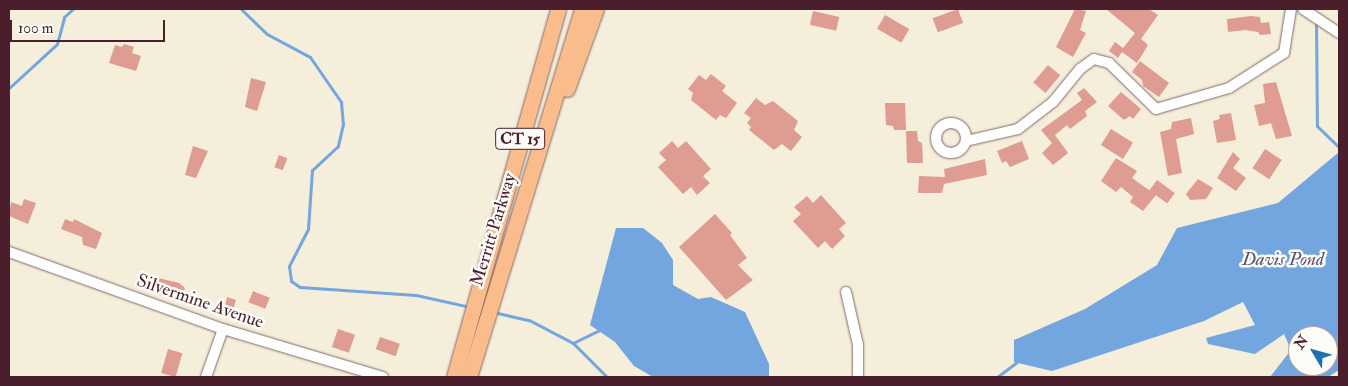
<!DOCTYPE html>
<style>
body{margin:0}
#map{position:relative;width:1348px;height:386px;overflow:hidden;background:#f4eedb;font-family:"IM FELL Double Pica",serif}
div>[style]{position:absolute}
.water>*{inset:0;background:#73a6df}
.stream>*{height:3px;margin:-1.5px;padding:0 1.5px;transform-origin:1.5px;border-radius:1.5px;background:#73a6df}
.building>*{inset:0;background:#de9c93;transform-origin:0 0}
.roads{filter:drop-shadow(0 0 1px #866769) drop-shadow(0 0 1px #866769)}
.minor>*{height:10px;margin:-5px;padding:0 5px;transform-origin:5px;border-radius:5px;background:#fff}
.minor>.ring{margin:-5px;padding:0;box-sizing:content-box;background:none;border:10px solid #fff;border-radius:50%}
.highway>*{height:15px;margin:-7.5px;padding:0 7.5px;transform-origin:7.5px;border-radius:7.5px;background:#f9bc8a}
span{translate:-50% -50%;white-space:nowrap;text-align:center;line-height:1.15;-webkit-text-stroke:5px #fdfcf7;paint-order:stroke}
.shield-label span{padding:1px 4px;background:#fdfcf7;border:1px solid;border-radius:4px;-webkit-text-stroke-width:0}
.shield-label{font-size:16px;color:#4a1f2b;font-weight:700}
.street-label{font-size:18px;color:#4a1f2b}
.water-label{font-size:19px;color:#5a5573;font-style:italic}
.frame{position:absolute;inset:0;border:10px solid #4a1f2b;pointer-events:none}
.north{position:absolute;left:1288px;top:326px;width:50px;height:50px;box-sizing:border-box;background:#fdfcf7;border:1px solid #b5a4a5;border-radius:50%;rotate:307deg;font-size:14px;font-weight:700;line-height:20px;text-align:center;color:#4a1f2b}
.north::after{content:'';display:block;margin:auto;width:18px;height:22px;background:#1f6fb2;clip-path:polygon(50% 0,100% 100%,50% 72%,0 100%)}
.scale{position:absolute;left:10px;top:20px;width:155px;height:22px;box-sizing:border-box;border:2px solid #4a1f2b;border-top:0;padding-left:6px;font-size:15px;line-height:18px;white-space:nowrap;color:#4a1f2b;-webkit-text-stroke:4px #fdfcf7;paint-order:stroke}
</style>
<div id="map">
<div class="water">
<div style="clip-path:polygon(evenodd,1339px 152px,1339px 370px,1328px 377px,1270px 377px,1291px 350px,1284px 334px,1255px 354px,1208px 344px,1206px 338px,1255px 325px,1243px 302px,1204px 321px,1052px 371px,1014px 362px,1014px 340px,1085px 309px,1157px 265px,1177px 228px,1278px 203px,1339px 152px,1298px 336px,1328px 336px,1328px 366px,1298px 366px,1298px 336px)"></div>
<div style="clip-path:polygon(616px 228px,643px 228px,662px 243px,673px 260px,673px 285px,698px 299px,711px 297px,745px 312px,769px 364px,769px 377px,653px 377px,634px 366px,615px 342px,590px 325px)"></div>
</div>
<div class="stream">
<div style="left:241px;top:9px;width:36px;rotate:44deg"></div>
<div style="left:267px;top:34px;width:49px;rotate:28.1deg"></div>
<div style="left:310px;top:57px;width:55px;rotate:55.4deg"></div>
<div style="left:341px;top:102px;width:22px;rotate:85deg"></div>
<div style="left:343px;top:124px;width:23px;rotate:103deg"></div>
<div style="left:338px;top:146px;width:35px;rotate:137deg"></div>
<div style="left:312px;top:170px;width:59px;rotate:93.9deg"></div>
<div style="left:308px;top:229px;width:42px;rotate:117.2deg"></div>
<div style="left:289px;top:266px;width:15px;rotate:82deg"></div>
<div style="left:291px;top:281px;width:11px;rotate:34deg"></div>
<div style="left:300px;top:287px;width:116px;rotate:3.9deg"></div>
<div style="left:416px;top:295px;width:55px;rotate:12.5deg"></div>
<div style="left:1316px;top:20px;width:106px;rotate:89.5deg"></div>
<div style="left:1317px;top:126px;width:30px;rotate:44deg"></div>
<div style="left:9px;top:88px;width:65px;rotate:-42.5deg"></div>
<div style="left:57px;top:44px;width:28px;rotate:-75deg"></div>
<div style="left:64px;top:17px;width:12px;rotate:-42deg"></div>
<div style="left:493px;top:312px;width:37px;rotate:13deg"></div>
<div style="left:529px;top:320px;width:50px;rotate:27.6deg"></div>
<div style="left:573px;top:343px;width:48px;rotate:45deg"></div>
<div style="left:573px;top:343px;width:32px;rotate:-26deg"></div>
<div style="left:997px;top:377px;width:26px;rotate:-37deg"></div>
</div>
<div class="building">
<div style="left:958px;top:9px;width:15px;height:27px;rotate:70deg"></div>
<div style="clip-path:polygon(1075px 9px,1086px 11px,1080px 30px,1086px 33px,1073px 57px,1056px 47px)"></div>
<div style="clip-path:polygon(1106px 9px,1149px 9px,1158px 15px,1141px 39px,1148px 45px,1137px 63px,1122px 52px,1118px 58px,1109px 51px,1115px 42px,1123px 48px,1135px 33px)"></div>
<div style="left:813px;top:11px;width:27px;height:14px;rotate:13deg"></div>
<div style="left:885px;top:15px;width:28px;height:16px;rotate:30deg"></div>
<div style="clip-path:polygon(1251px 16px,1260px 17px,1261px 23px,1269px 22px,1271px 34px,1260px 35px,1258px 32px,1245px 30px,1228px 32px,1227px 19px)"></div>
<div style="clip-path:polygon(124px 44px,134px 47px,132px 53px,141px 56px,136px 71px,109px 63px,115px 45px,122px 47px)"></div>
<div style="clip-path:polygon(1140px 61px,1169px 83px,1159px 97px,1143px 86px,1142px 80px,1132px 72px)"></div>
<div style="left:1048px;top:65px;width:16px;height:23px;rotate:40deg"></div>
<div style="clip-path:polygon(711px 74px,726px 86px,722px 91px,737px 103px,726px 118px,720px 115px,716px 120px,691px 100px,693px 93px,688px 89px,699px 75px,706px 80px)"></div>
<div style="clip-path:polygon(251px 78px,266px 82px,257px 111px,245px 107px)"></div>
<div style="clip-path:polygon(1276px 82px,1292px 136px,1276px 139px,1271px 123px,1259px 126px,1254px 105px,1265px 103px,1263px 84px)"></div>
<div style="clip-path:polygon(1084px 88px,1097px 102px,1085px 111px,1087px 116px,1070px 129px,1067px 125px,1055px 135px,1068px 153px,1053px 165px,1042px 153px,1052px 143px,1041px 130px,1082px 100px,1077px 93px)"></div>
<div style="clip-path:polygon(1121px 92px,1141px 109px,1133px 119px,1130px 116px,1124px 120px,1108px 106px)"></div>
<div style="clip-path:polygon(756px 98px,765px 105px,773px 101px,798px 121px,794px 130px,802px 137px,791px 151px,782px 144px,774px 150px,749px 130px,751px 127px,747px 123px,751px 118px,744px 113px)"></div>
<div style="clip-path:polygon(885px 103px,905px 103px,906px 130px,894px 130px,893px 126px,886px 125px)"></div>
<div style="clip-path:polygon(1231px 113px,1236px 140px,1217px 143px,1213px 121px,1220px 119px,1219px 115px)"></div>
<div style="clip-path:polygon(1191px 118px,1194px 134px,1176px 139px,1182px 173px,1168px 176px,1160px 132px,1171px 129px,1172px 122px)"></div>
<div style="left:1111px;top:129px;width:26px;height:19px;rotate:32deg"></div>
<div style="clip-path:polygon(906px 131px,917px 131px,918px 141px,922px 143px,923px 163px,907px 163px)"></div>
<div style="clip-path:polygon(672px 141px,678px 148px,686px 141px,711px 169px,703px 176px,710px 183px,697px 195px,691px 187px,683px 194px,658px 167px,666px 160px,659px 153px)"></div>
<div style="clip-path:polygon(1022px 141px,1029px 159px,1010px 167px,1006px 161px,1002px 163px,997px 151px)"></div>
<div style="clip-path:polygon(193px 146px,208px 151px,196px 178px,185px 175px)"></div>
<div style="left:1265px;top:149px;width:20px;height:23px;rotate:33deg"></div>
<div style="clip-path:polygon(1233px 152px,1240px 159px,1233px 168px,1246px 178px,1236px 191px,1217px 178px)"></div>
<div style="left:279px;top:155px;width:9px;height:13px;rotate:21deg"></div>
<div style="clip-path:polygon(1116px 158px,1137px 171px,1132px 178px,1156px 195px,1143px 211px,1130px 202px,1133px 197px,1121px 187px,1116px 192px,1101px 181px)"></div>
<div style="clip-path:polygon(985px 159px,987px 175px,944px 184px,942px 193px,918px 193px,919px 176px,945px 177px,944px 169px)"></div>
<div style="clip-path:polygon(1198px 179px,1213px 188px,1206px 199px,1190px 200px,1186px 194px)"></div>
<div style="left:1157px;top:180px;width:22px;height:13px;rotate:36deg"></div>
<div style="clip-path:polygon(821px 195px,846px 223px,839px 229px,845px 236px,832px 249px,825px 241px,818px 248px,793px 221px,801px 214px,794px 207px,807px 196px,813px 203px)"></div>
<div style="clip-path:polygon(24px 199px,36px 203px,28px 224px,9px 216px,11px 202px,22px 206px)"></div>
<div style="clip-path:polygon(715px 214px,732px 233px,730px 235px,747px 258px,738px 265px,753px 280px,726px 300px,679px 247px)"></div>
<div style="clip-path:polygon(65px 219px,73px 222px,74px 219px,102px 233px,96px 249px,83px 245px,82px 237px,61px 229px)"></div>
<div style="clip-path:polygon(154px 277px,179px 283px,185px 288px,181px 297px,149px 288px)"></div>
<div style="left:253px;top:291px;width:18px;height:12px;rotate:22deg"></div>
<div style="clip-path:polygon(227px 297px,236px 300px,233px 310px,225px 307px)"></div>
<div style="left:338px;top:329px;width:18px;height:19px;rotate:19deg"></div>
<div style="left:380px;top:337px;width:21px;height:13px;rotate:19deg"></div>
<div style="left:168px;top:349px;width:15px;height:25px;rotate:16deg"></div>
</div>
<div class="roads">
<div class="minor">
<div style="left:1303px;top:9px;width:43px;rotate:33.7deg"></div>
<div class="ring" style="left:936px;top:123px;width:20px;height:20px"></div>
<div style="left:966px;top:141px;width:53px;rotate:-13deg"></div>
<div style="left:1018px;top:129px;width:44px;rotate:-37.6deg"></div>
<div style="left:1053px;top:102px;width:43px;rotate:-50.7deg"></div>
<div style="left:1080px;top:69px;width:17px;rotate:-36deg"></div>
<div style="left:1094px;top:59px;width:16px;rotate:15deg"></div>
<div style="left:1109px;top:63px;width:66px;rotate:44.4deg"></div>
<div style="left:1156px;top:109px;width:76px;rotate:-16deg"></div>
<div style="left:1229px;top:88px;width:65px;rotate:-32.5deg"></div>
<div style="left:1284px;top:53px;width:45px;rotate:-81deg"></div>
<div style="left:9px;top:252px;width:227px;rotate:19.8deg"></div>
<div style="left:223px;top:329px;width:167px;rotate:16.7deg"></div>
<div style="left:846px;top:292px;width:54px;rotate:77.2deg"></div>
<div style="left:858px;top:345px;width:32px;rotate:90deg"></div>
<div style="left:206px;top:377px;width:51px;rotate:-70.5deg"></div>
</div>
<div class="highway">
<div style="left:567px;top:89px;width:85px;rotate:-70.1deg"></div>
<div style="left:454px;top:377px;width:382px;rotate:-74.2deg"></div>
<div style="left:469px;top:377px;width:385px;rotate:-72.9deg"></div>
</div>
</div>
<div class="shield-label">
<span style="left:520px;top:139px">CT 15</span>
</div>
<div class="street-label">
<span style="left:494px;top:230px;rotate:-73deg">Merritt Parkway</span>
<span style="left:200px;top:302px;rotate:19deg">Silvermine Avenue</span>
</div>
<div class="water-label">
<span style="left:1283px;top:260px">Davis Pond</span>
</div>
<div class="frame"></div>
<div class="north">N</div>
<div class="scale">100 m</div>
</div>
